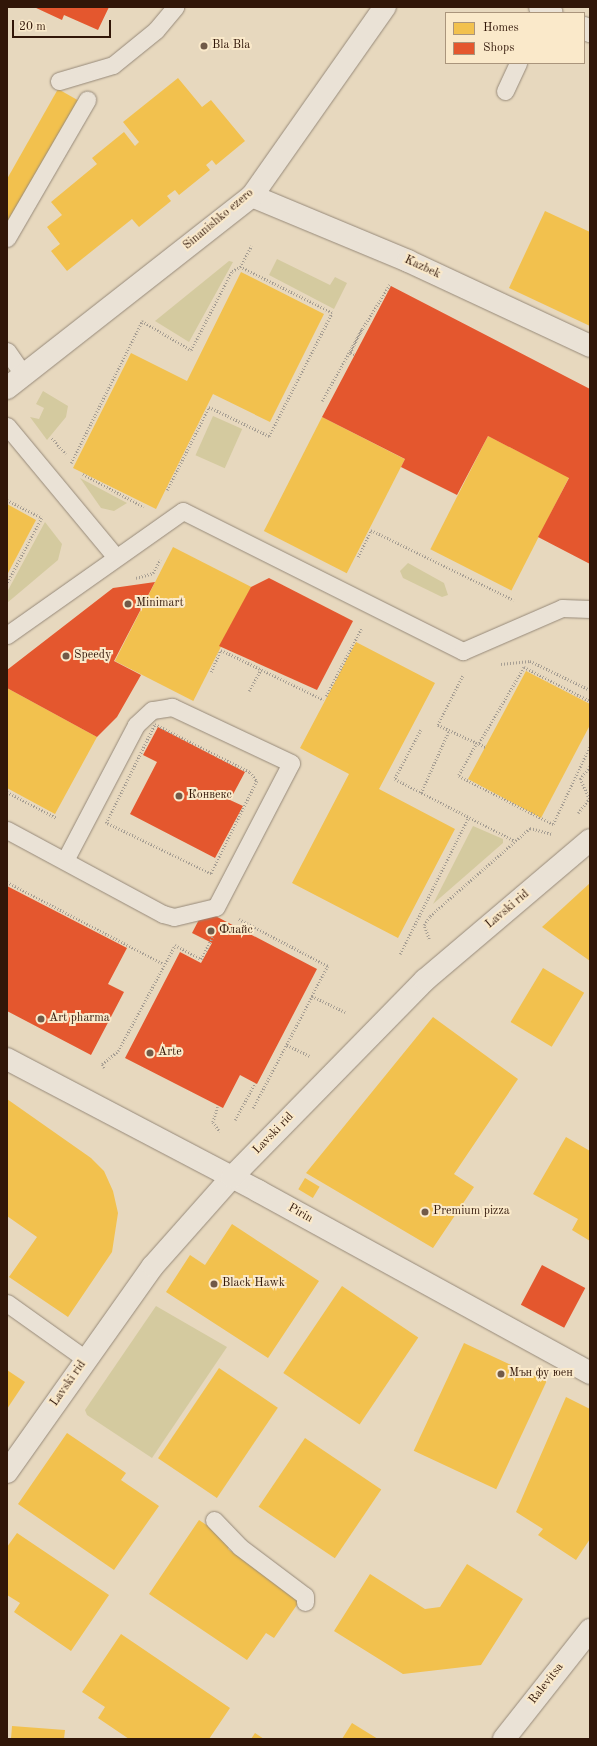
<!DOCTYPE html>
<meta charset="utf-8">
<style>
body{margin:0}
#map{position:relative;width:597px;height:1746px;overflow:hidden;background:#e7d8be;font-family:"Old Standard TT",serif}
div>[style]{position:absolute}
.green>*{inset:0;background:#d4ca9f;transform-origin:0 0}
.homes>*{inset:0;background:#f2c14e;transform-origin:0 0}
.shops>*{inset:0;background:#e4572e;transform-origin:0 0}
.path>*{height:2.5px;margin-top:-1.25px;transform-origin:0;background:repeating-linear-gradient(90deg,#a69e93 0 1px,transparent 0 3px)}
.roads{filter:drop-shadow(0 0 1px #968979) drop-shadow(0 0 1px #968979)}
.service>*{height:17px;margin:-8.5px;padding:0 8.5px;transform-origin:8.5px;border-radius:8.5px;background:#eae2d6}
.minor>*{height:22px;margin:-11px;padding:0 11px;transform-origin:11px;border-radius:11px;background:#eae2d6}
.secondary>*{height:22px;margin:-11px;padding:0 11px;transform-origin:11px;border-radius:11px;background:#eae2d6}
.dots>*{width:11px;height:11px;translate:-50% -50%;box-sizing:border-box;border:2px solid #fae9ca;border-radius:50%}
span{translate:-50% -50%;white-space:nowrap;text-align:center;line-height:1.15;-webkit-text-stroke:4px #fae9ca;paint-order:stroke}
.poi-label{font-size:12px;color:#311608}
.left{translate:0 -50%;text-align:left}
.street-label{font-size:12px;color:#311608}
.frame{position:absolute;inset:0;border:8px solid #311608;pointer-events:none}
.legend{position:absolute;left:445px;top:12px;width:140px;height:52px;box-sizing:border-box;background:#fae9ca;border:1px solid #aa957c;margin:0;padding:5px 7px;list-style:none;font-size:12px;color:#311608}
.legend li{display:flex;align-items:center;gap:8px;height:20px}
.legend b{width:20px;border:1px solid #aa957c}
.scale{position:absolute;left:12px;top:20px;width:99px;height:18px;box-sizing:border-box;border:2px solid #311608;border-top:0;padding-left:5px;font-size:12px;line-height:14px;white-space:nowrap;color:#311608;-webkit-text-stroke:3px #fae9ca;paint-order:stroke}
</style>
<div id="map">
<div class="green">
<div style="clip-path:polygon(277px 259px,330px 285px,335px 277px,347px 283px,334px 309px,269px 275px)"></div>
<div style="clip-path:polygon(229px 261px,233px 262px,189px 342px,155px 321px)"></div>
<div style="clip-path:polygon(43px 391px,68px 406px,66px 417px,47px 440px,30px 417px,39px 419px,44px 408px,36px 404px)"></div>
<div style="left:213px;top:416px;width:32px;height:43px;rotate:24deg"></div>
<div style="clip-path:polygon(80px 478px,127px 503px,114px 511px,101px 508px)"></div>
<div style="clip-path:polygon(45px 522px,62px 544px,58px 560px,7px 603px,7px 592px)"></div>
<div style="clip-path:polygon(408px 563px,444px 583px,448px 595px,442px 597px,403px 578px,400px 571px)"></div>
<div style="clip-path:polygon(473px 826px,503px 839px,503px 843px,433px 904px)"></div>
<div style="clip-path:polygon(156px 1306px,227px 1347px,152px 1458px,87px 1415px,85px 1410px)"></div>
</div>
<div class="homes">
<div style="clip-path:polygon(178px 78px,202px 107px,211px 100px,245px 141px,216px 165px,212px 160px,206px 165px,210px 170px,179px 195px,175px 190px,167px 196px,171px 201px,139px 227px,132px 219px,67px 271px,51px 251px,60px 244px,47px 227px,62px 215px,51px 202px,97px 164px,92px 158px,124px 132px,135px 146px,139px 142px,123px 122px)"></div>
<div style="clip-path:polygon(58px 89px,81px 102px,7px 232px,7px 179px)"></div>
<div style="clip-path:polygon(545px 211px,590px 232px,590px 326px,509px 288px)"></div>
<div style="clip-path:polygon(241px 272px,324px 314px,270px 422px,213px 394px,156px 509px,73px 468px,131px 353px,187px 381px)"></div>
<div style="left:322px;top:417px;width:93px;height:128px;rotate:27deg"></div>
<div style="left:488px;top:436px;width:91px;height:127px;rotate:27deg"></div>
<div style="clip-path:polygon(7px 504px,36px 520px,7px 575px)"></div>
<div style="left:173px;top:547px;width:88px;height:128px;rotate:27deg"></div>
<div style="clip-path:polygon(356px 642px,435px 683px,379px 789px,455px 829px,398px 938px,292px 883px,349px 774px,300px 748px)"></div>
<div style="clip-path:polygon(526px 671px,590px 704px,590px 725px,541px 818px,468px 779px)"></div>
<div style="clip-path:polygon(7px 688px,97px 737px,55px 814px,7px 788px)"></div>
<div style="clip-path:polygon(590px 883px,590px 961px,542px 927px)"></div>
<div style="left:543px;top:968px;width:48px;height:63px;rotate:31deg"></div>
<div style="clip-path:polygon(433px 1017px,518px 1079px,454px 1174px,474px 1187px,433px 1248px,306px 1173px)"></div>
<div style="clip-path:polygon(7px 1099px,91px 1158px,104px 1171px,113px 1191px,118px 1213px,112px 1252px,68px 1317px,9px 1277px,37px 1237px,7px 1216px)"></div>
<div style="clip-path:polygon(566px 1137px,590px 1151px,590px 1241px,572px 1230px,578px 1219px,533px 1194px)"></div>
<div style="left:305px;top:1178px;width:17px;height:13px;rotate:31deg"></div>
<div style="clip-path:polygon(232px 1224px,319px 1281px,268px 1358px,166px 1292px,190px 1255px,205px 1265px)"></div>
<div style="left:342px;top:1286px;width:92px;height:105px;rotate:34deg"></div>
<div style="left:464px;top:1343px;width:91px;height:119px;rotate:25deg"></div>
<div style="left:219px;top:1368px;width:71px;height:109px;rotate:34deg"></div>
<div style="clip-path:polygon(7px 1370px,25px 1382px,7px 1409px)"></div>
<div style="clip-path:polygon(566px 1397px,590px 1409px,590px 1539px,576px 1560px,538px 1535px,543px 1529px,516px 1512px)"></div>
<div style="clip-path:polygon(67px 1433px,126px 1473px,121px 1480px,159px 1506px,114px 1570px,18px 1504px)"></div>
<div style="left:305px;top:1438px;width:92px;height:83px;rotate:34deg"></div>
<div style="clip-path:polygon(199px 1520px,232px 1542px,228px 1549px,301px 1599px,274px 1638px,266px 1633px,247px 1660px,149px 1594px)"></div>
<div style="clip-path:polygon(17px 1533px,109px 1595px,71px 1651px,14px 1612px,20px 1603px,7px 1595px,7px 1547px)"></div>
<div style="clip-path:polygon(467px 1564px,523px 1599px,481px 1665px,403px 1674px,334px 1631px,370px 1574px,425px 1609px,440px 1607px)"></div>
<div style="clip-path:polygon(121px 1634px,230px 1708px,209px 1739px,129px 1739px,98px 1718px,105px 1707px,82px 1692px)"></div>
<div style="clip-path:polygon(352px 1723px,378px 1739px,342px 1739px)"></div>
<div style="clip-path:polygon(12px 1726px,65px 1730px,64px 1739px,11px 1739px)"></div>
<div style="clip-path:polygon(255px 1733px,264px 1739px,251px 1739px)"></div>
</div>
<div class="shops">
<div style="clip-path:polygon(34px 7px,109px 7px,98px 30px,64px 15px,62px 20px)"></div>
<div style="clip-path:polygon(391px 286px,590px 389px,590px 564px,538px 537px,569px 478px,488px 436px,457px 495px,401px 467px,405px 459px,322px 417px)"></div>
<div style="clip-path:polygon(269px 578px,353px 621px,317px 690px,219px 646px,251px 587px)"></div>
<div style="clip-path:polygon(155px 582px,114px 661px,141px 675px,117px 717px,97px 737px,7px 688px,7px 670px,113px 588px)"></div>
<div style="clip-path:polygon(158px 727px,245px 772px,230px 800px,243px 806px,215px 858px,130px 814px,157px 762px,143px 755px)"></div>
<div style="clip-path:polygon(7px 886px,127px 948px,108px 984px,124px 992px,91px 1055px,7px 1011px)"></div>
<div style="clip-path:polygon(204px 910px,317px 969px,257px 1084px,240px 1075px,223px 1108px,125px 1058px,180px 952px,201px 963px,212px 943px,192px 933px)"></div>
<div style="left:542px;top:1265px;width:49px;height:45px;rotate:28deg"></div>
</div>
<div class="path">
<div style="left:354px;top:355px;width:4px;rotate:-153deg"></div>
<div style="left:350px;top:353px;width:21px;rotate:-65deg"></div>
<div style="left:359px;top:334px;width:59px;rotate:-58.2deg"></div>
<div style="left:322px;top:401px;width:82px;rotate:-60.9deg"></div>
<div style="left:52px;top:438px;width:21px;rotate:49deg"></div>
<div style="left:71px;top:463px;width:159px;rotate:-63.4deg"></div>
<div style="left:142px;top:321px;width:57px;rotate:30.6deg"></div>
<div style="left:191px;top:350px;width:89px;rotate:-62.6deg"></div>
<div style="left:232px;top:271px;width:9px;rotate:-27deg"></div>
<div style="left:83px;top:474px;width:69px;rotate:28.4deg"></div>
<div style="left:167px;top:490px;width:93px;rotate:-63.2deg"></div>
<div style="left:209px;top:407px;width:67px;rotate:25.8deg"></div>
<div style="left:269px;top:436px;width:138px;rotate:-62.9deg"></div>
<div style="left:332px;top:313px;width:103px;rotate:-153.4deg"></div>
<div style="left:240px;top:267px;width:24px;rotate:-62deg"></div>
<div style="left:7px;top:500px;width:39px;rotate:27deg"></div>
<div style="left:42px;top:518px;width:75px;rotate:117.9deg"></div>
<div style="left:358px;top:557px;width:30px;rotate:-64deg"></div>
<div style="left:371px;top:530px;width:159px;rotate:26.1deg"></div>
<div style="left:136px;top:578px;width:18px;rotate:-16deg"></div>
<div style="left:153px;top:573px;width:15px;rotate:-62deg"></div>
<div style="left:501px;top:664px;width:29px;rotate:-6deg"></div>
<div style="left:530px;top:661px;width:67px;rotate:25.8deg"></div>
<div style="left:211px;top:672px;width:24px;rotate:-66deg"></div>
<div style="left:221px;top:650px;width:114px;rotate:25.9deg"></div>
<div style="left:463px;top:676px;width:55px;rotate:117deg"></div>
<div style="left:438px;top:725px;width:53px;rotate:24.6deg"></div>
<div style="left:249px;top:691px;width:25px;rotate:-61deg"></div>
<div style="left:326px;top:696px;width:76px;rotate:-62.4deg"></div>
<div style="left:155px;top:724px;width:106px;rotate:26.8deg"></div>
<div style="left:250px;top:772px;width:11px;rotate:52deg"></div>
<div style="left:257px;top:781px;width:104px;rotate:116.3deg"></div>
<div style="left:211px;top:874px;width:117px;rotate:-154.1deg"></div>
<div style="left:106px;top:823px;width:110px;rotate:-63.7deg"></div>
<div style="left:421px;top:730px;width:55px;rotate:118deg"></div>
<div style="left:395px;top:779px;width:135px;rotate:27.3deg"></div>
<div style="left:477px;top:743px;width:38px;rotate:119deg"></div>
<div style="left:459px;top:776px;width:106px;rotate:27.1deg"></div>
<div style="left:553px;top:824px;width:86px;rotate:-64.6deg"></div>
<div style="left:479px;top:743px;width:88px;rotate:-59.4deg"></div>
<div style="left:524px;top:667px;width:74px;rotate:27.3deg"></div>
<div style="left:7px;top:792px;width:56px;rotate:27.5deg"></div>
<div style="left:421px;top:793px;width:69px;rotate:-66deg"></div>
<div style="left:578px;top:813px;width:18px;rotate:-52deg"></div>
<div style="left:589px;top:799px;width:22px;rotate:-114deg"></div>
<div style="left:580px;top:779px;width:16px;rotate:-52deg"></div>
<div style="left:7px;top:882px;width:177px;rotate:27.6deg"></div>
<div style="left:239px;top:919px;width:101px;rotate:27.8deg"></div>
<div style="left:328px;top:966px;width:34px;rotate:118deg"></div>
<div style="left:312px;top:996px;width:37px;rotate:26deg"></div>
<div style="left:429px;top:939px;width:15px;rotate:-110deg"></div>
<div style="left:424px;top:925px;width:11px;rotate:-56deg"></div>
<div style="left:430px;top:916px;width:133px;rotate:-41.3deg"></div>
<div style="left:530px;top:828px;width:23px;rotate:15deg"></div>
<div style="left:400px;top:954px;width:152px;rotate:-63.4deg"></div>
<div style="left:287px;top:1045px;width:25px;rotate:26deg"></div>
<div style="left:104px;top:1068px;width:4px;rotate:-117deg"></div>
<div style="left:102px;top:1064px;width:21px;rotate:-39deg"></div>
<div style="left:118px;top:1051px;width:120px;rotate:-61.7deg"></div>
<div style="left:175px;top:945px;width:30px;rotate:28deg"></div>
<div style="left:201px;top:959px;width:27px;rotate:-63deg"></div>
<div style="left:218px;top:1107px;width:16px;rotate:108deg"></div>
<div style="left:213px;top:1122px;width:12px;rotate:55deg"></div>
<div style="left:253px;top:1108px;width:127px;rotate:-62.2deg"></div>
<div style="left:235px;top:1120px;width:42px;rotate:-61.6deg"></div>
</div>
<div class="roads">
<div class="service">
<div style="left:59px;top:81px;width:56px;rotate:-16.5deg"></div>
<div style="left:113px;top:65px;width:55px;rotate:-39.1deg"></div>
<div style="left:156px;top:30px;width:30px;rotate:-50deg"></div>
<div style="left:505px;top:91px;width:31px;rotate:-65deg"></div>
<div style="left:7px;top:238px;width:160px;rotate:-59.9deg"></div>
<div style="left:7px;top:351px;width:29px;rotate:55deg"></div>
<div style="left:7px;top:426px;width:169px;rotate:50.3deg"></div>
<div style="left:7px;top:635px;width:215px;rotate:-35.2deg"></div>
<div style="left:183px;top:511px;width:313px;rotate:26.6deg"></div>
<div style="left:463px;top:651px;width:108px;rotate:-23.5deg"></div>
<div style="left:562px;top:608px;width:28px;rotate:2deg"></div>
<div style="left:7px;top:830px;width:177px;rotate:28.3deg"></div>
<div style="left:163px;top:914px;width:11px;rotate:15deg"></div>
<div style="left:174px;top:917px;width:43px;rotate:-13.4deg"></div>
<div style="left:216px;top:907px;width:162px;rotate:-62.5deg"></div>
<div style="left:291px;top:763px;width:132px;rotate:-154.8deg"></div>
<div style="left:172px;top:707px;width:20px;rotate:171deg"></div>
<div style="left:152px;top:710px;width:22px;rotate:137deg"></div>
<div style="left:136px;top:725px;width:153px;rotate:117.7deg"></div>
<div style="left:7px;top:1303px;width:98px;rotate:35.5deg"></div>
<div style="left:214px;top:1520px;width:37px;rotate:46deg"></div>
<div style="left:240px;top:1547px;width:81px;rotate:37deg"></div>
<div style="left:305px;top:1596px;width:6px;rotate:90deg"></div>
</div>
<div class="minor">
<div style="left:252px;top:196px;width:169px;rotate:22.6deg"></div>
<div style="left:408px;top:261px;width:201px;rotate:25deg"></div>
<div style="left:7px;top:388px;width:311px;rotate:-38.1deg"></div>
<div style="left:252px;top:196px;width:231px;rotate:-54.9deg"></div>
<div style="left:7px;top:1059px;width:284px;rotate:27.7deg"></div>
<div style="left:258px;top:1191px;width:379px;rotate:28.7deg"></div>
<div style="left:7px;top:1472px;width:252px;rotate:-54.7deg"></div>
<div style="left:153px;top:1266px;width:119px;rotate:-48.4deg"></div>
<div style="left:232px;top:1177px;width:276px;rotate:-45.6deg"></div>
<div style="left:425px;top:980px;width:216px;rotate:-40.3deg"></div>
<div style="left:504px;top:1739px;width:139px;rotate:-51.7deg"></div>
</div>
<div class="secondary">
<div style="left:540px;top:7px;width:13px;rotate:27deg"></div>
<div style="left:584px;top:28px;width:7px;rotate:27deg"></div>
</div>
</div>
<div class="dots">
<div style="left:204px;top:46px;background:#715a48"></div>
<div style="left:128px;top:604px;background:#715a48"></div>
<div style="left:66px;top:656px;background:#715a48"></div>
<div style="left:179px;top:796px;background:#715a48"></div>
<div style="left:211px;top:931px;background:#715a48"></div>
<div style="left:41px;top:1019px;background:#715a48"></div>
<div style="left:150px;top:1053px;background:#715a48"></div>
<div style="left:425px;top:1212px;background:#715a48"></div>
<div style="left:214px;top:1284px;background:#715a48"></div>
<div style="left:501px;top:1374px;background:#715a48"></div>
</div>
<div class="poi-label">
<span class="left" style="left:212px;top:46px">Bla Bla</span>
<span class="left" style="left:136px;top:604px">Minimart</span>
<span class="left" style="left:74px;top:656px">Speedy</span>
<span class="left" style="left:188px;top:796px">Конвекс</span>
<span class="left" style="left:219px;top:931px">Флайс</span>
<span class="left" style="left:49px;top:1019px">Art pharma</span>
<span class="left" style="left:158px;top:1053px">Arte</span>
<span class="left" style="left:433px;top:1212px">Premium pizza</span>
<span class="left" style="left:222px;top:1284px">Black Hawk</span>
<span class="left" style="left:509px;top:1374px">Мън фу юен</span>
</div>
<div class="street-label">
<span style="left:219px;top:220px;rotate:-40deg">Sinanishko ezero</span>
<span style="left:422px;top:268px;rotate:25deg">Kazbek</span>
<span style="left:508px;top:910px;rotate:-40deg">Lavski rid</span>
<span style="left:274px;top:1134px;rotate:-46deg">Lavski rid</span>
<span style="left:300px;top:1214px;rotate:29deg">Pirin</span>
<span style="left:69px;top:1384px;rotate:-55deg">Lavski rid</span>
<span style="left:547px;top:1684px;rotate:-52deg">Ralevitsa</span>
</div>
<div class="frame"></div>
<ul class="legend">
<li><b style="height:11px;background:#f2c14e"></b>Homes</li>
<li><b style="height:11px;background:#e4572e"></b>Shops</li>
</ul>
<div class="scale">20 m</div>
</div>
